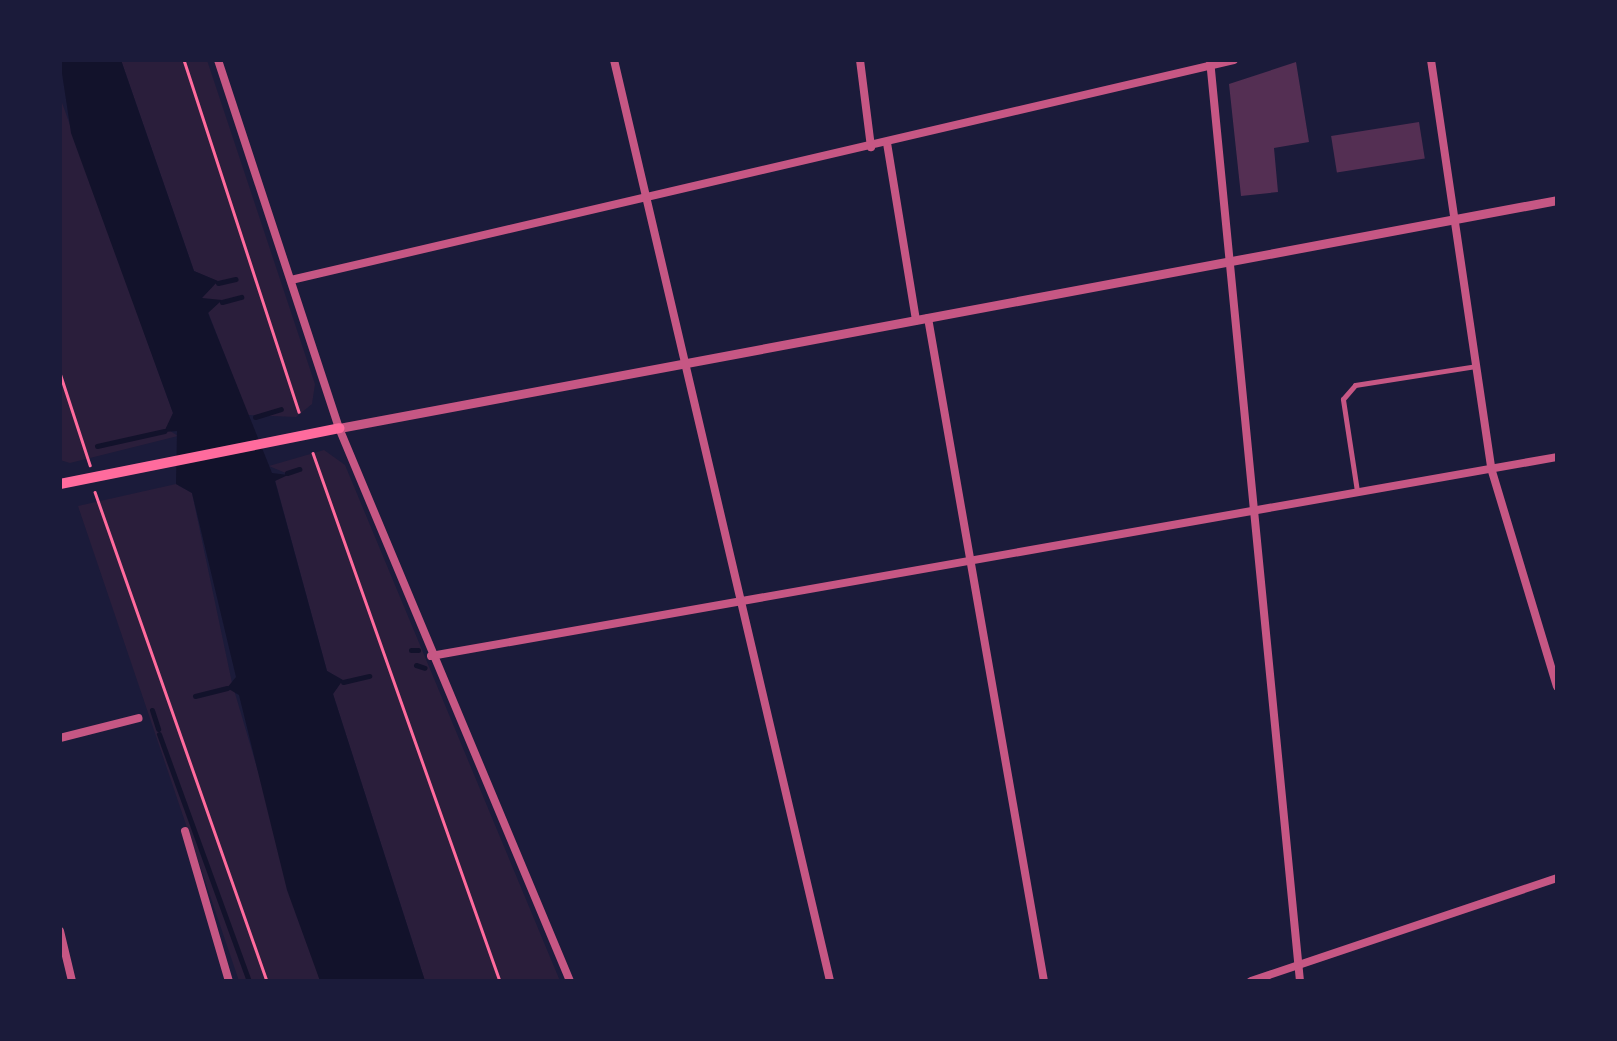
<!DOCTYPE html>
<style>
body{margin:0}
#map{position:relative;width:1617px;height:1041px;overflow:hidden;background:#1b1b3a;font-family:"Space Grotesk",sans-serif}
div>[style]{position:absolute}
.green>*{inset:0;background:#2a1e3b}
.water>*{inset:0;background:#12122b}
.stream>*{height:5px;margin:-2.5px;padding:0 2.5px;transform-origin:2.5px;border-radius:2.5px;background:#12122b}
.building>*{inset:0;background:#542f53;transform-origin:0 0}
.path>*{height:2.5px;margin:-1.25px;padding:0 1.25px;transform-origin:1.25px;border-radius:1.25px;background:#ff6b9d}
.pedestrian>*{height:5px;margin:-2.5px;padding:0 2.5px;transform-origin:2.5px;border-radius:2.5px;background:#c65784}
.minor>*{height:8px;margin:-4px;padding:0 4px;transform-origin:4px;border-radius:4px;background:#c65784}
.tertiary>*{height:9px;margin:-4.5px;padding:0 4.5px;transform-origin:4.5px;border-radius:4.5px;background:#c65784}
.secondary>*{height:10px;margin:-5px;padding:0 5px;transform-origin:5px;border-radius:5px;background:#ff6b9d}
span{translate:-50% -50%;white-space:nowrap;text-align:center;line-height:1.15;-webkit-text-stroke:8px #1b1b3a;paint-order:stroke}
.frame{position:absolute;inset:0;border:62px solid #1b1b3a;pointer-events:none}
</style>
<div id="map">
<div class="green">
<div style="clip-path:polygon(121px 60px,207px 60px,315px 384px,312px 404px,296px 417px,248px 415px,208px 312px,222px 300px,205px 305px,202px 297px,217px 281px,194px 271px)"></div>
<div style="clip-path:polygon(60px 97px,173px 413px,167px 429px,178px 436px,70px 463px,60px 460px)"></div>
<div style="clip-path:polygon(324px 450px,345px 465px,560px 981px,425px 981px,333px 694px,342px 680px,327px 671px,275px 480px,288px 474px,269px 466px)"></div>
<div style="clip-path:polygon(176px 484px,192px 493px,232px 683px,320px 981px,239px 981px,78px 506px)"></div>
</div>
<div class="water">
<div style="clip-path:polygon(60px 60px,121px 60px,194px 271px,218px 281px,202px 298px,222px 300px,208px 313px,272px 473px,288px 475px,275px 481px,327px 671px,343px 680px,333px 694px,425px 981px,320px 981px,287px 890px,239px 695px,227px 688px,236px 677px,192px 493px,176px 484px,177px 431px,164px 432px,173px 413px,71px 133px)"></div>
</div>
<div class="stream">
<div style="left:218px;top:283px;width:18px;rotate:-13deg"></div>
<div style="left:222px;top:302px;width:20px;rotate:-15deg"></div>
<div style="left:255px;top:417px;width:27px;rotate:-17deg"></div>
<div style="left:97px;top:446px;width:69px;rotate:-12.6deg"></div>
<div style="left:287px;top:473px;width:13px;rotate:-18deg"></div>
<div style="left:411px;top:650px;width:7px"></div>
<div style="left:416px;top:665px;width:9px;rotate:18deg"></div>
<div style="left:343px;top:682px;width:27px;rotate:-13deg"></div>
<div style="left:195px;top:696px;width:33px;rotate:-14deg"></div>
<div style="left:152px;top:710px;width:20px;rotate:72deg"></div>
<div style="left:159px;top:734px;width:263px;rotate:70deg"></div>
</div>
<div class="building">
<div style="clip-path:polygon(1296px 62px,1309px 142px,1274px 148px,1278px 192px,1241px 196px,1229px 84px)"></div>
<div style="left:1419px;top:122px;width:37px;height:89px;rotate:81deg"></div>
</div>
<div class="path">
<div style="left:184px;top:60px;width:370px;rotate:71.9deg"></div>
<div style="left:60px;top:373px;width:97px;rotate:71.9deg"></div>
<div style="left:313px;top:453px;width:560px;rotate:70.5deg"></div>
<div style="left:95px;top:492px;width:518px;rotate:70.62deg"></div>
</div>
<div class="pedestrian">
<div style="left:1357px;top:491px;width:93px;rotate:-98.7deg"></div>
<div style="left:1343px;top:399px;width:18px;rotate:-49deg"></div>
<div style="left:1355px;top:385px;width:122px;rotate:-8.9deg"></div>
</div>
<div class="minor">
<div style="left:218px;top:60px;width:387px;rotate:71.8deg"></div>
<div style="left:339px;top:428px;width:599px;rotate:67.33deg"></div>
<div style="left:614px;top:60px;width:946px;rotate:76.8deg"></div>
<div style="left:860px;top:60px;width:88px;rotate:82.8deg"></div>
<div style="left:1210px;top:60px;width:925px;rotate:84.42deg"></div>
<div style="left:1431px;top:60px;width:412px;rotate:81.6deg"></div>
<div style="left:1491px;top:468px;width:228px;rotate:73.2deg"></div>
<div style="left:887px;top:143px;width:180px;rotate:80.7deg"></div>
<div style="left:291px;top:280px;width:968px;rotate:-13.13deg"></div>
<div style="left:928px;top:318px;width:673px;rotate:80.08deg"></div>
<div style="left:431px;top:656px;width:1143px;rotate:-10.02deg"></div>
<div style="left:60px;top:738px;width:81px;rotate:-14.2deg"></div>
<div style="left:185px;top:831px;width:156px;rotate:73.7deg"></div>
<div style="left:60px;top:931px;width:51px;rotate:76.5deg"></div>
<div style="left:1251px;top:981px;width:323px;rotate:-18.6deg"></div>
</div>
<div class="tertiary">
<div style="left:339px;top:428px;width:1239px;rotate:-10.6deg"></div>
</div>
<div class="secondary">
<div style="left:60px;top:484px;width:285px;rotate:-11.3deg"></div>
</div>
<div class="frame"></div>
</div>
